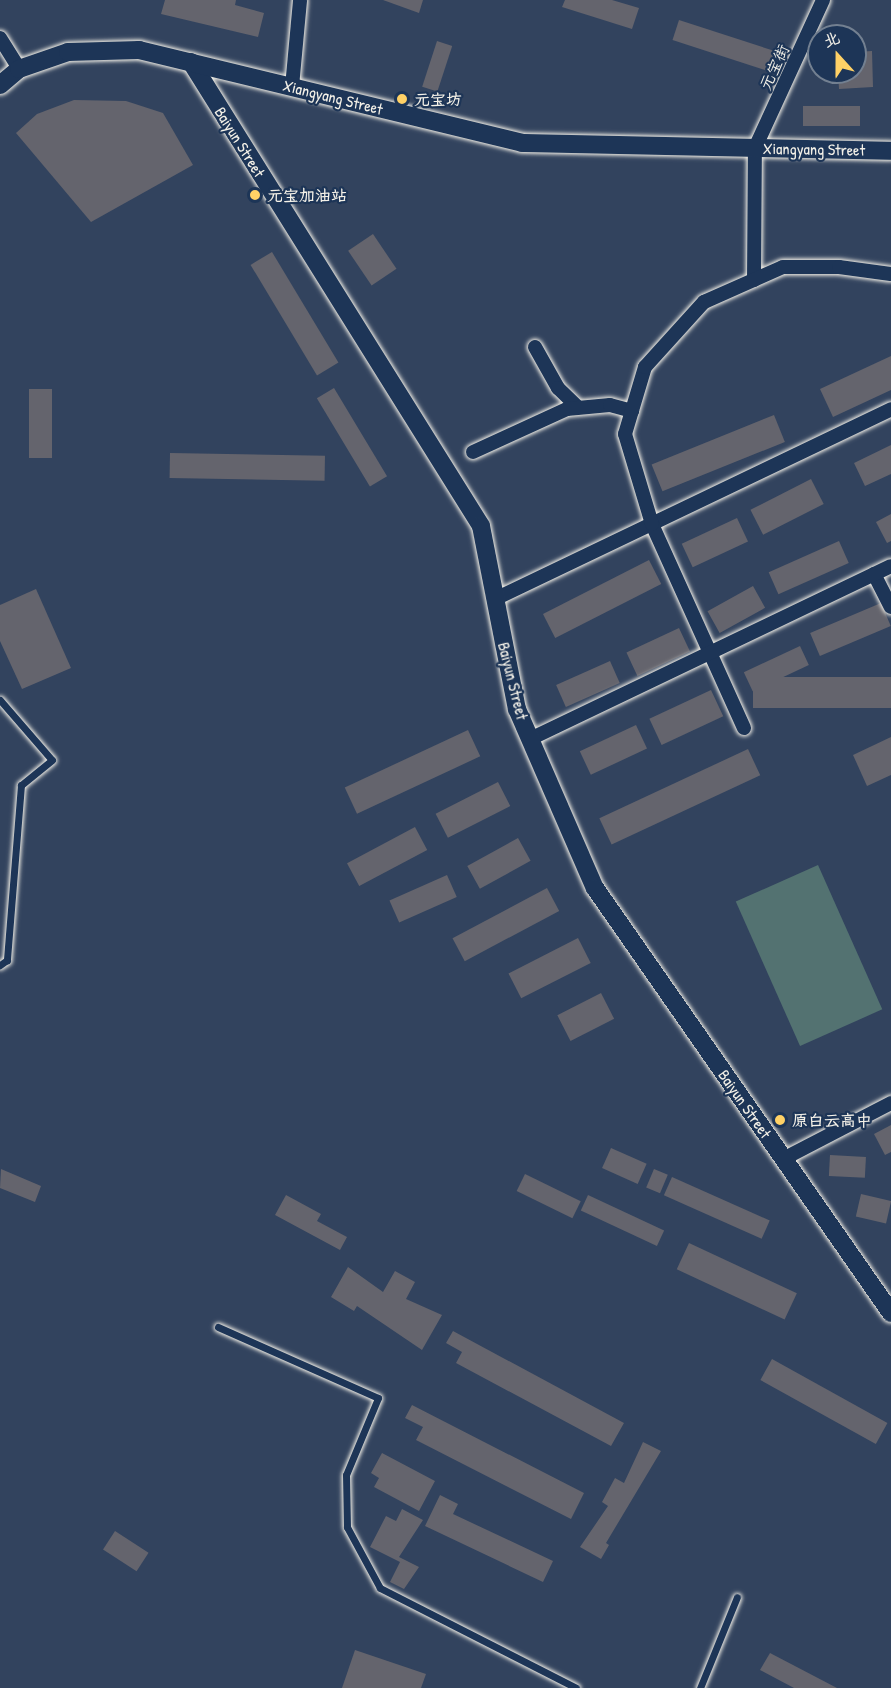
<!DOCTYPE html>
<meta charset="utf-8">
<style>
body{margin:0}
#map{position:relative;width:891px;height:1688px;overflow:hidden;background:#32435e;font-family:"Patrick Hand","LXGW WenKai TC",sans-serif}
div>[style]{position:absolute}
.green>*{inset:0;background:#537271;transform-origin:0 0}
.building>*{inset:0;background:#64646d;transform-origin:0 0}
.roads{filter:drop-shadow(0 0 2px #f4f1e8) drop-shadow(0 0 2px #f4f1e8)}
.lane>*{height:7px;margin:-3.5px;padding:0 3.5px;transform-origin:3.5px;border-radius:3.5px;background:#1d3557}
.street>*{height:14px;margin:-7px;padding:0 7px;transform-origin:7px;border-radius:7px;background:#1d3557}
.secondary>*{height:18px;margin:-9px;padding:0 9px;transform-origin:9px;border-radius:9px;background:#1d3557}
.dots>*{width:16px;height:16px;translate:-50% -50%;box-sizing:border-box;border:3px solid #1d3557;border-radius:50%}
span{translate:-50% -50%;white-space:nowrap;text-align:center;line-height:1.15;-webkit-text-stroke:4.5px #1d3557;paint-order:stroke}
.street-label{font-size:16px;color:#f4f1e8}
.poi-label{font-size:16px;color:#f4f1e8;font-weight:700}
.left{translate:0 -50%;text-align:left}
.north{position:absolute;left:807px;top:24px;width:60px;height:60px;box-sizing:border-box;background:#1d3557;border:2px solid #738091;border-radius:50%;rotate:339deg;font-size:16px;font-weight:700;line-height:24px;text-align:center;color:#f4f1e8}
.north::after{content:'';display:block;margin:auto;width:21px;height:27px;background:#ffd166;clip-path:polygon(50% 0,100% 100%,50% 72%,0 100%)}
</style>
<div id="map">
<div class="green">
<div style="left:818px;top:865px;width:158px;height:90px;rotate:66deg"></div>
</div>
<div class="building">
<div style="clip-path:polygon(165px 0,236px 0,235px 5px,264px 13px,258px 37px,161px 14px)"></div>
<div style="clip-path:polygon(383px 0,423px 0,419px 13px)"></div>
<div style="clip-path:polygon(565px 0,612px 0,639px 8px,632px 29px,562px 7px)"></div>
<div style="left:679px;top:20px;width:102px;height:21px;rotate:18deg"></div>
<div style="left:437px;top:41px;width:16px;height:48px;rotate:18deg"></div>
<div style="clip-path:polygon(872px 51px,873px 87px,839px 89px,838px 72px,855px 72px,855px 52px)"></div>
<div style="clip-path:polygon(74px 100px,126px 101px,163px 113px,193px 165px,91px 222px,16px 133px,37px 114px)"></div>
<div style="left:803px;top:106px;width:57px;height:20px"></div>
<div style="left:373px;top:234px;width:42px;height:30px;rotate:56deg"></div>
<div style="left:272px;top:252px;width:129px;height:25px;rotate:59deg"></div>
<div style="clip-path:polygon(891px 356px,891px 390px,833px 417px,820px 389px)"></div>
<div style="left:334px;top:388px;width:103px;height:20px;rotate:59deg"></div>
<div style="left:29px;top:389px;width:23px;height:69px"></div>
<div style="left:774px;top:415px;width:29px;height:132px;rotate:68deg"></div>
<div style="clip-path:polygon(891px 445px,891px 474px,865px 486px,854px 463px)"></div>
<div style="left:170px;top:453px;width:155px;height:25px;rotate:1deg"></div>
<div style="left:811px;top:479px;width:28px;height:68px;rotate:63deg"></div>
<div style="clip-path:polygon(891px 514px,891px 541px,887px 543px,876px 522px)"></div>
<div style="left:737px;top:518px;width:26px;height:61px;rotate:65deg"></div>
<div style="left:839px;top:541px;width:24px;height:77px;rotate:66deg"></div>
<div style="left:649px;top:560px;width:27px;height:119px;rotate:63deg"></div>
<div style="left:753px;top:586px;width:25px;height:52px;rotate:61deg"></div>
<div style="clip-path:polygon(36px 589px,71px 668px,22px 689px,0 641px,0 605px)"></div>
<div style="left:881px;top:603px;width:25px;height:77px;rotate:67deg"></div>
<div style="left:679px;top:628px;width:26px;height:58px;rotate:65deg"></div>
<div style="left:800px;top:646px;width:21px;height:62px;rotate:65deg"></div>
<div style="left:610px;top:661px;width:24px;height:59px;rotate:66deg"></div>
<div style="left:891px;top:677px;width:31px;height:138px;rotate:90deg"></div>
<div style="left:711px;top:690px;width:29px;height:68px;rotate:65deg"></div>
<div style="left:636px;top:725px;width:26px;height:62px;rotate:65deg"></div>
<div style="left:468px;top:730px;width:29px;height:136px;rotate:65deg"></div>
<div style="clip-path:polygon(891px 737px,891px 775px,867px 786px,853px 755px)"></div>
<div style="left:748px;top:749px;width:29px;height:164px;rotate:65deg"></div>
<div style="left:498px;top:782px;width:27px;height:70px;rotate:63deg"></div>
<div style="left:415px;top:827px;width:26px;height:77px;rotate:62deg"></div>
<div style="left:518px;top:838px;width:26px;height:58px;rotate:61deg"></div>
<div style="left:447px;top:875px;width:24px;height:63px;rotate:66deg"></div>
<div style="left:547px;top:888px;width:26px;height:107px;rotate:62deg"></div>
<div style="left:578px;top:938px;width:28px;height:78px;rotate:63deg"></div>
<div style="left:601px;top:993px;width:29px;height:49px;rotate:63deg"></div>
<div style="clip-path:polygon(891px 1125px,891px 1152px,885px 1155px,874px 1134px)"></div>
<div style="left:611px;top:1148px;width:39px;height:22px;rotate:24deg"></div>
<div style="left:830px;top:1155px;width:36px;height:21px;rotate:3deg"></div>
<div style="clip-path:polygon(1px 1169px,41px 1186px,35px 1202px,0 1188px)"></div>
<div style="left:654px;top:1169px;width:15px;height:20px;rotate:23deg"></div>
<div style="left:525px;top:1174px;width:62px;height:19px;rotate:26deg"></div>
<div style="left:672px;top:1177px;width:107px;height:20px;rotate:24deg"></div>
<div style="left:861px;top:1194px;width:31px;height:23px;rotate:13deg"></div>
<div style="clip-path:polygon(286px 1195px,321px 1214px,317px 1221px,347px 1237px,340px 1250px,275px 1215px)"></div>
<div style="left:588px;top:1195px;width:84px;height:17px;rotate:25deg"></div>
<div style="left:689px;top:1243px;width:119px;height:29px;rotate:25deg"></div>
<div style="clip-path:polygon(348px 1267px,383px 1292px,395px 1271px,415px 1282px,406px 1299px,442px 1315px,422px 1350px,357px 1306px,354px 1311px,331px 1297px)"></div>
<div style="clip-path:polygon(453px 1331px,624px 1423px,611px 1446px,456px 1363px,462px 1352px,446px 1343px)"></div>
<div style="left:772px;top:1359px;width:132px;height:24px;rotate:29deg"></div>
<div style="clip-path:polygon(412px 1405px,584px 1493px,571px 1519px,416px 1440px,423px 1427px,405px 1418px)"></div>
<div style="clip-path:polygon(643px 1442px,661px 1451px,606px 1543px,609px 1545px,601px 1559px,580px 1547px,608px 1506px,602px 1502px,615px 1478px,624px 1483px)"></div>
<div style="clip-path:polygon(382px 1453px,435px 1481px,419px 1511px,374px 1487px,379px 1478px,371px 1473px)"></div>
<div style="clip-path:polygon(440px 1495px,458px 1504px,453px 1514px,553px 1561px,543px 1582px,425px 1526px)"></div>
<div style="clip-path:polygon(402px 1509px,423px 1520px,399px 1557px,419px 1567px,404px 1589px,390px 1582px,400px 1562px,370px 1547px,386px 1516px,396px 1521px)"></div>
<div style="left:115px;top:1531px;width:40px;height:22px;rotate:33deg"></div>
<div style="clip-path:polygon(355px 1650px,426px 1674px,421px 1688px,342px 1688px)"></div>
<div style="clip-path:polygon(770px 1653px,837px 1688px,794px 1688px,760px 1670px)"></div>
</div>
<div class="roads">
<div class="lane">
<div style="left:0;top:700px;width:79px;rotate:49.1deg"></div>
<div style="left:52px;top:760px;width:40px;rotate:141deg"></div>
<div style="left:21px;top:785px;width:176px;rotate:94.6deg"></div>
<div style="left:7px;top:960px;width:9px;rotate:144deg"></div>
<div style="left:218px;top:1327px;width:175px;rotate:23.9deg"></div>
<div style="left:378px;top:1398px;width:83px;rotate:112.6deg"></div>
<div style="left:346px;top:1475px;width:52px;rotate:88.9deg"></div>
<div style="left:347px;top:1527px;width:69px;rotate:61.6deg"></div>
<div style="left:380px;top:1588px;width:220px;rotate:27deg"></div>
<div style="left:700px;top:1688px;width:98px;rotate:-67.9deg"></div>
</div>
<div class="street">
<div style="left:0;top:38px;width:36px;rotate:58deg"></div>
<div style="left:292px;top:87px;width:87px;rotate:-84.7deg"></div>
<div style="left:754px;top:280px;width:132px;rotate:-89.6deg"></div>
<div style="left:755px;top:148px;width:163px;rotate:-65.3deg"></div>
<div style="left:535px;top:347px;width:47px;rotate:60.7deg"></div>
<div style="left:558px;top:388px;width:28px;rotate:44deg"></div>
<div style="left:473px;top:452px;width:103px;rotate:-24.6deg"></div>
<div style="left:567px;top:409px;width:43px;rotate:-5.3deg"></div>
<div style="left:610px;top:405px;width:23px;rotate:15deg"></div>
<div style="left:874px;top:574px;width:37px;rotate:63deg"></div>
<div style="left:495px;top:599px;width:439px;rotate:-25.6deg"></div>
<div style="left:744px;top:728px;width:224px;rotate:-114.3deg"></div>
<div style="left:652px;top:524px;width:94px;rotate:-106.7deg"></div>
<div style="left:625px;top:434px;width:70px;rotate:-73.4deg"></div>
<div style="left:645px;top:367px;width:88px;rotate:-47.8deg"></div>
<div style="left:704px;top:302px;width:86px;rotate:-23.9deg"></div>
<div style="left:783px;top:267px;width:56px"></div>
<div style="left:839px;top:267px;width:52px;rotate:7.7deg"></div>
<div style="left:530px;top:739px;width:400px;rotate:-25.6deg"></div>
<div style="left:783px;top:1159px;width:122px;rotate:-27.4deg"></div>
</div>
<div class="secondary">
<div style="left:191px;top:62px;width:547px;rotate:57.99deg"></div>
<div style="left:481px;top:526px;width:187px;rotate:78.9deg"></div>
<div style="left:517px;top:709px;width:195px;rotate:66.5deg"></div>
<div style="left:595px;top:888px;width:518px;rotate:55.14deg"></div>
<div style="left:0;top:85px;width:25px;rotate:-40deg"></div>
<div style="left:19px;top:69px;width:52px;rotate:-19.1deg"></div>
<div style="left:68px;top:52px;width:71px;rotate:-1.6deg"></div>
<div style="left:139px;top:50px;width:394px;rotate:13.6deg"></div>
<div style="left:522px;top:143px;width:369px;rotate:1.2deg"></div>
</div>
</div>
<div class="dots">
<div style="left:402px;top:99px;background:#ffd166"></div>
<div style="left:255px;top:195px;background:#ffd166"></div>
<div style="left:780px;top:1120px;background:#ffd166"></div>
</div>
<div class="street-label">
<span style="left:774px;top:67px;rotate:-65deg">元宝街</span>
<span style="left:333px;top:97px;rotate:14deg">Xiangyang Street</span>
<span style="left:240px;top:142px;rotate:58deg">Baiyun Street</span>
<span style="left:814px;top:149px;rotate:1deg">Xiangyang Street</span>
<span style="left:513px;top:681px;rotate:76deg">Baiyun Street</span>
<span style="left:745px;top:1104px;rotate:55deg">Baiyun Street</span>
</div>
<div class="poi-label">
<span class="left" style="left:414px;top:99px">元宝坊</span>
<span class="left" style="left:267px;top:195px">元宝加油站</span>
<span class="left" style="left:792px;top:1120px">原白云高中</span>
</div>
<div class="north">北</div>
</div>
